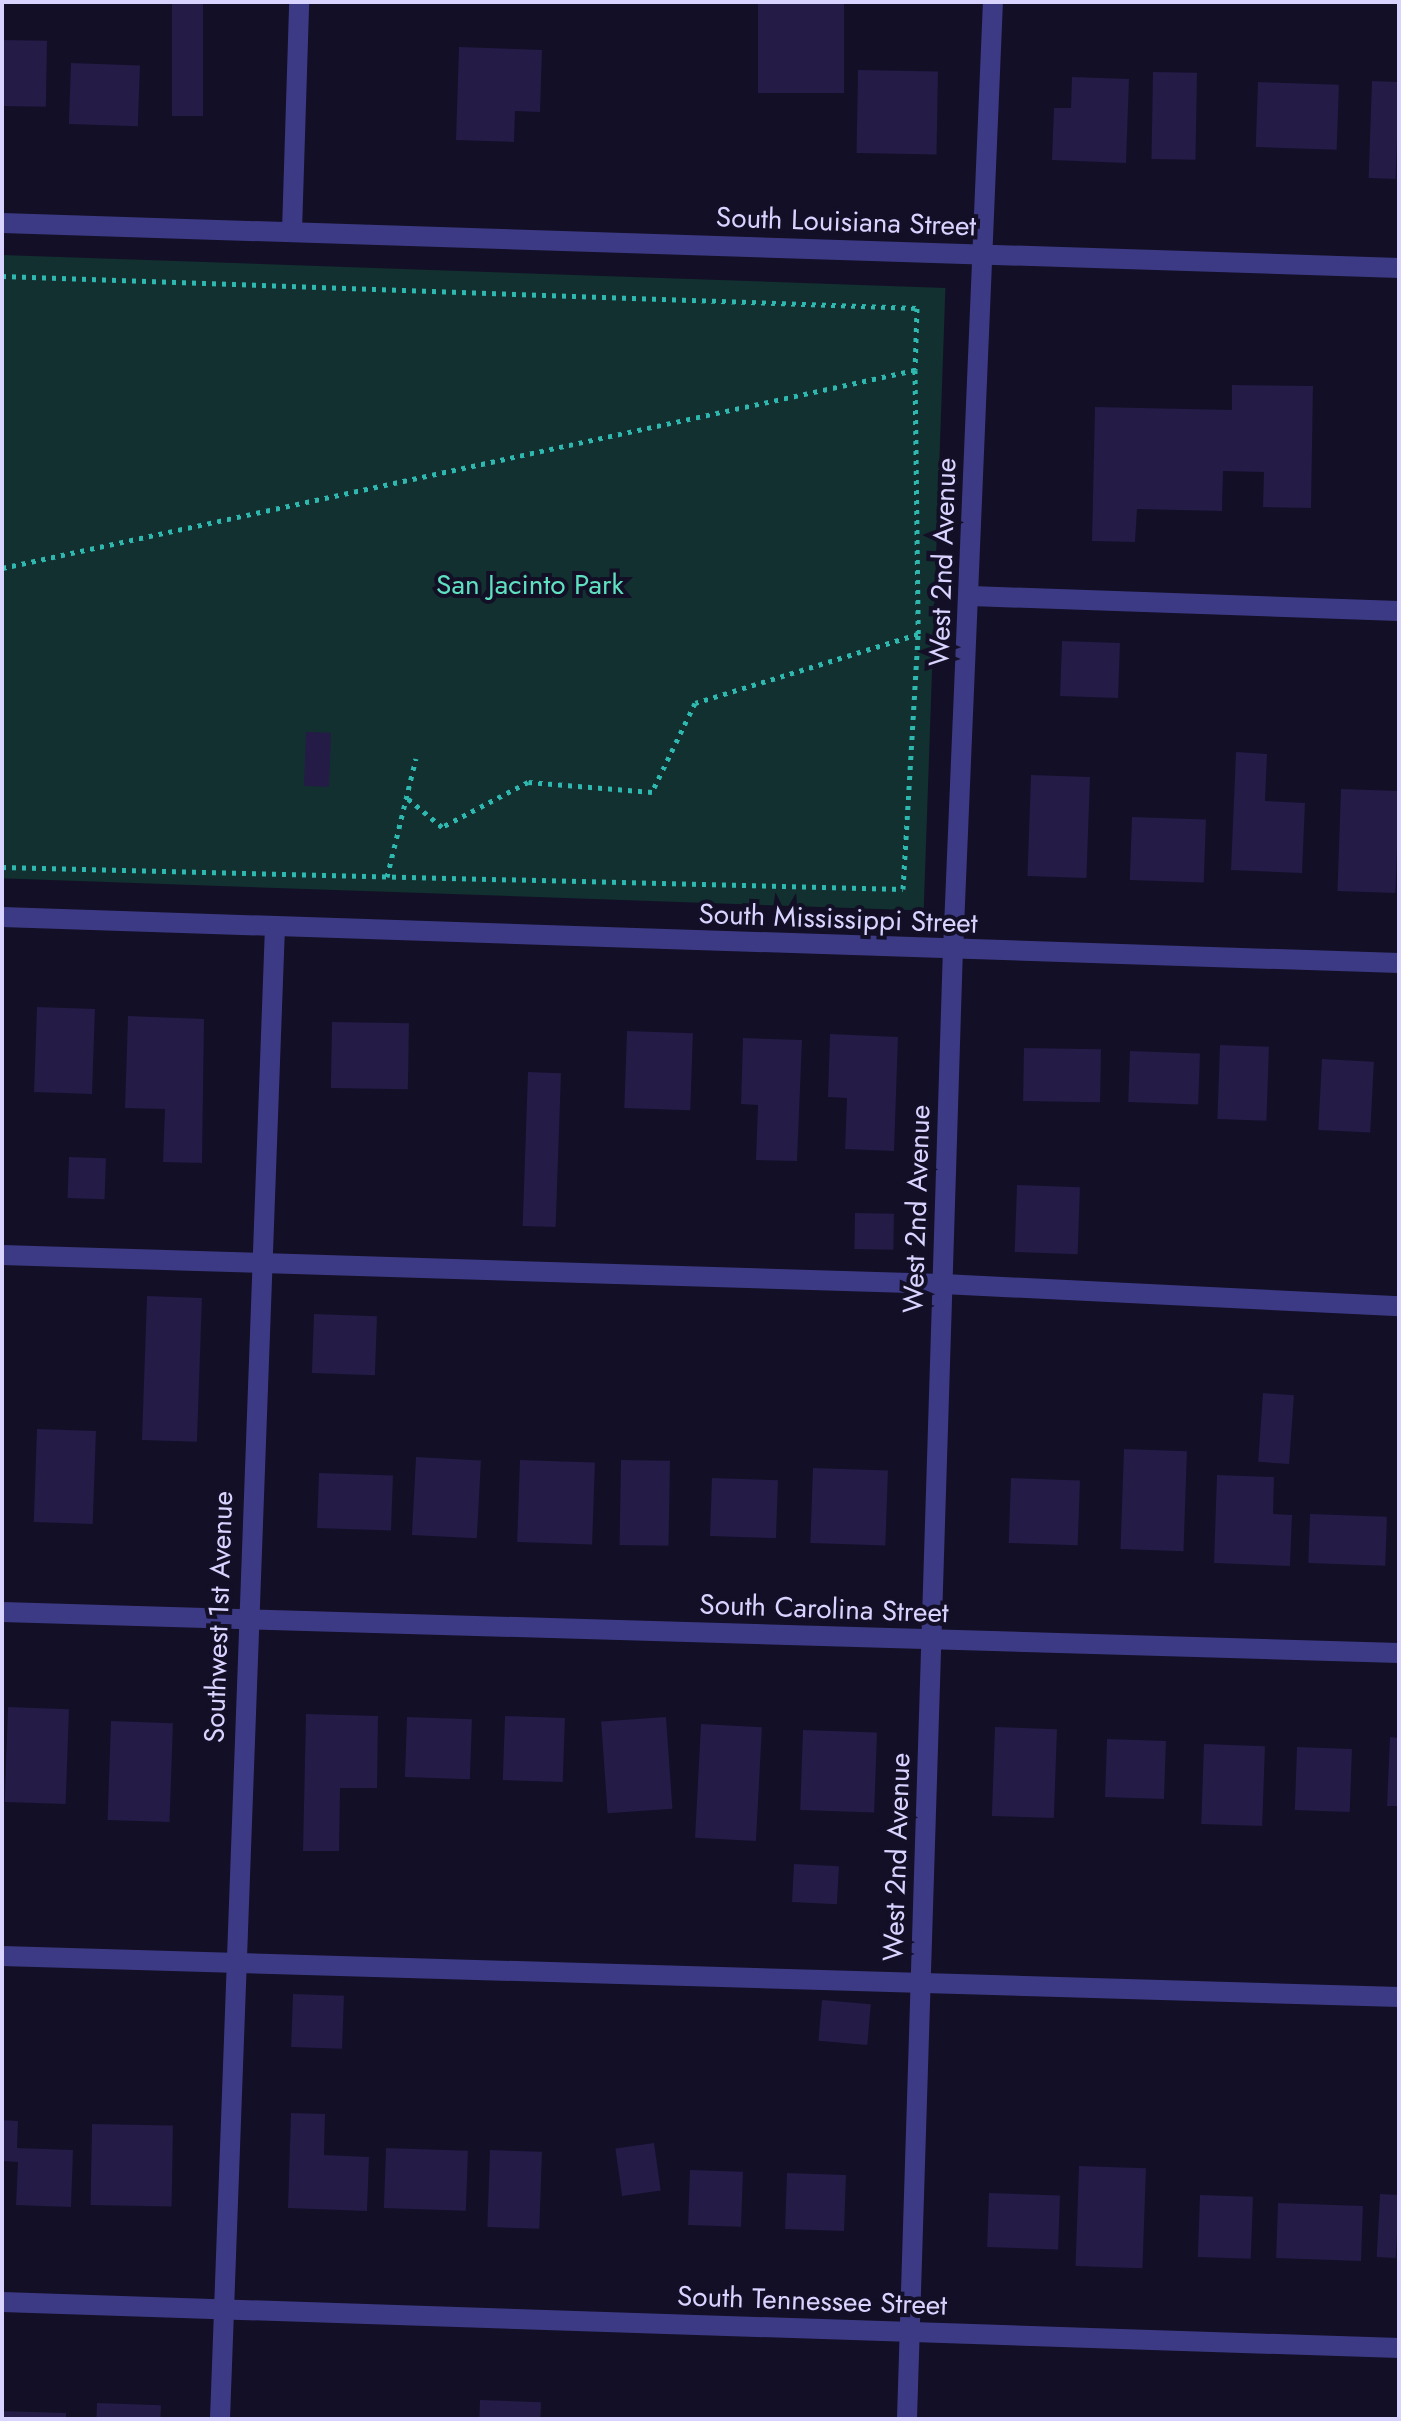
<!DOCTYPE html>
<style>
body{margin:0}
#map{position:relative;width:1401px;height:2421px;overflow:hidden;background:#130f26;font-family:Jost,sans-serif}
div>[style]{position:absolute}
.green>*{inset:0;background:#12302f;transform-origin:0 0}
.building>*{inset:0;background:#241b47;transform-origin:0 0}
.path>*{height:5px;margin-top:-2.5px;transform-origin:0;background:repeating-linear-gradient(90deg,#2fb8b0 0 4px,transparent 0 10px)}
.minor>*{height:20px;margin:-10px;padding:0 10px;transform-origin:10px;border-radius:10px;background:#3d3a85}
span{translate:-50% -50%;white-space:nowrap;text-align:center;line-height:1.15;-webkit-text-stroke:8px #130f26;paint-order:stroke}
.street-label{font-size:28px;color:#d9d4ff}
.park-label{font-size:28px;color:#5fe0c0}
.frame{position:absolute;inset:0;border:4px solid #d9d4ff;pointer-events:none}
</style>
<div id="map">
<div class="green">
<div style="left:2px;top:255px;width:944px;height:623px;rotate:2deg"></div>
</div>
<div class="building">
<div style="left:172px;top:2px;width:31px;height:114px"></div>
<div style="left:758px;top:2px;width:86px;height:91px"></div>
<div style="left:2px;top:40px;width:45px;height:66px;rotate:1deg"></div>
<div style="clip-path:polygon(459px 47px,542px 50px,540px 112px,515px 111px,514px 142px,456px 140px)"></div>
<div style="left:71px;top:63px;width:69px;height:61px;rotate:2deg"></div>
<div style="left:858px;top:70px;width:80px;height:83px;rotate:1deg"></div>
<div style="left:1153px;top:72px;width:44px;height:87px;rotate:1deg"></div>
<div style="clip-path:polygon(1072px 77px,1129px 79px,1126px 163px,1052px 160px,1054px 108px,1071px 108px)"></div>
<div style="left:1372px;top:81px;width:27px;height:97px;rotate:2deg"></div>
<div style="left:1258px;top:82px;width:81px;height:65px;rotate:2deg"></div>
<div style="clip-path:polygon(1232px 385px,1313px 386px,1311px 508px,1263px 507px,1264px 472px,1223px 471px,1222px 511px,1137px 509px,1135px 542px,1092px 541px,1095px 407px,1232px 410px)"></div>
<div style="left:1062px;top:641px;width:58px;height:55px;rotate:2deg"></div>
<div style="left:306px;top:732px;width:25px;height:54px;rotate:2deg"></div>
<div style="clip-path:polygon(1236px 752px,1267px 754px,1265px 801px,1305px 803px,1302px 873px,1231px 870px)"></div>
<div style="left:1031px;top:775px;width:59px;height:101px;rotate:2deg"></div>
<div style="left:1341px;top:789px;width:58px;height:102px;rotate:2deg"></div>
<div style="left:1132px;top:817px;width:74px;height:63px;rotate:2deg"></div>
<div style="left:37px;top:1007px;width:58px;height:85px;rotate:2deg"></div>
<div style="clip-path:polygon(128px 1016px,204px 1019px,202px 1163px,163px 1162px,165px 1109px,125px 1108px)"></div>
<div style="left:332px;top:1022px;width:77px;height:66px;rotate:1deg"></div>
<div style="left:627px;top:1031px;width:66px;height:77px;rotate:2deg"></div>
<div style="clip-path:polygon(830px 1034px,898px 1037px,894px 1151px,845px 1149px,847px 1098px,828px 1097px)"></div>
<div style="clip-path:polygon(743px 1038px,802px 1040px,797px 1161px,756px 1160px,758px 1105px,741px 1104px)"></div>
<div style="left:1220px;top:1045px;width:49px;height:74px;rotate:2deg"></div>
<div style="left:1024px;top:1048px;width:77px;height:53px;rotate:1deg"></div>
<div style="left:1130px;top:1051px;width:70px;height:51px;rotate:2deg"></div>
<div style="left:1322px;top:1059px;width:52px;height:71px;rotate:3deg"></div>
<div style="left:528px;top:1072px;width:33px;height:154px;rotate:2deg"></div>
<div style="left:69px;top:1157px;width:37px;height:41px;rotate:2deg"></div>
<div style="left:1017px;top:1185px;width:63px;height:67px;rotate:2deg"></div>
<div style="left:855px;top:1213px;width:39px;height:36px;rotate:1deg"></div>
<div style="left:147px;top:1296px;width:55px;height:144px;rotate:2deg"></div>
<div style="left:314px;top:1314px;width:63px;height:59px;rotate:2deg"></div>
<div style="left:1263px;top:1393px;width:31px;height:69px;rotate:4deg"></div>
<div style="left:37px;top:1429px;width:59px;height:93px;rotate:2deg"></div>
<div style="left:1124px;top:1449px;width:63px;height:100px;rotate:2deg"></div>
<div style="left:416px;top:1457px;width:65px;height:78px;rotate:3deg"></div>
<div style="left:520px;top:1460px;width:75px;height:82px;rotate:2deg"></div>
<div style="left:621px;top:1460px;width:49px;height:85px;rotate:1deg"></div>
<div style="left:813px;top:1468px;width:75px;height:75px;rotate:2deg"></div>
<div style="left:319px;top:1473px;width:74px;height:55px;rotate:2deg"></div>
<div style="clip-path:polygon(1217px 1475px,1274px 1477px,1273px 1514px,1292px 1515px,1290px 1566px,1214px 1563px)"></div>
<div style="left:712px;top:1478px;width:66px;height:58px;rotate:2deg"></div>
<div style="left:1011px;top:1478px;width:69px;height:65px;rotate:2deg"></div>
<div style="left:1310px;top:1514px;width:77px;height:49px;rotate:2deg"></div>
<div style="left:8px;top:1707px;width:61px;height:95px;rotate:2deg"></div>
<div style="clip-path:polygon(306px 1714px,378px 1716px,377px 1788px,340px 1788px,339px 1851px,303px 1851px)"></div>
<div style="left:505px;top:1716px;width:60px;height:64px;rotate:2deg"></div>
<div style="left:407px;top:1717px;width:65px;height:60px;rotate:2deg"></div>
<div style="left:666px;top:1717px;width:92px;height:65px;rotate:86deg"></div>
<div style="left:111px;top:1721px;width:62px;height:99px;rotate:2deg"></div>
<div style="left:701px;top:1724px;width:61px;height:114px;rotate:3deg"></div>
<div style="left:995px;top:1727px;width:62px;height:89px;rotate:2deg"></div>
<div style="left:803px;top:1730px;width:74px;height:80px;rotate:2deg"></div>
<div style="clip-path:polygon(1390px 1737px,1399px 1738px,1399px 1806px,1387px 1806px)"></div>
<div style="left:1107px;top:1739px;width:59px;height:58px;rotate:2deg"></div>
<div style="left:1204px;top:1744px;width:61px;height:80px;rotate:2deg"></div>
<div style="left:1297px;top:1747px;width:55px;height:63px;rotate:2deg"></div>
<div style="left:794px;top:1864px;width:45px;height:38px;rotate:3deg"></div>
<div style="left:293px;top:1994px;width:51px;height:53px;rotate:2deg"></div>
<div style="left:822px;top:2000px;width:49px;height:41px;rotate:5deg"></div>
<div style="clip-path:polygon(291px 2113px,325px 2114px,324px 2155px,369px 2157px,367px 2211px,288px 2208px)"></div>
<div style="clip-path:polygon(2px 2120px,18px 2121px,17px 2148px,73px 2150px,71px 2207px,16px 2205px,18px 2162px,2px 2161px)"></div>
<div style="left:92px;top:2124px;width:81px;height:81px;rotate:1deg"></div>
<div style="left:654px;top:2143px;width:48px;height:39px;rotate:82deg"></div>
<div style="left:386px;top:2148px;width:82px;height:60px;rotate:2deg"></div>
<div style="left:490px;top:2150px;width:52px;height:77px;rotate:2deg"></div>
<div style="left:1079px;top:2166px;width:67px;height:100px;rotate:2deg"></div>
<div style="left:690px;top:2170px;width:53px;height:55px;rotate:2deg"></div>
<div style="left:787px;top:2173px;width:59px;height:56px;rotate:2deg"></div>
<div style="left:989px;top:2193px;width:71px;height:54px;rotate:2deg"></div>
<div style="left:1380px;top:2194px;width:19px;height:63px;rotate:3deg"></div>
<div style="left:1200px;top:2195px;width:53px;height:62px;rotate:2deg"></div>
<div style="left:1278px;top:2203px;width:85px;height:55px;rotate:2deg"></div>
<div style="left:480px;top:2400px;width:61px;height:19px;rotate:2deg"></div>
<div style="left:97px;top:2403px;width:64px;height:16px;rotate:2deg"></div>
<div style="clip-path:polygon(2px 2411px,66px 2413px,66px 2419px,2px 2419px)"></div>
</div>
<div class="path">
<div style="left:2px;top:276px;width:916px;rotate:2deg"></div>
<div style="left:917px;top:308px;width:62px;rotate:91.8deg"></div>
<div style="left:915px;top:370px;width:934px;rotate:167.76deg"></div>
<div style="left:915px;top:370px;width:264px;rotate:89.3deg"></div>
<div style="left:2px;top:867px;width:901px;rotate:1.4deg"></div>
<div style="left:903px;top:889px;width:255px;rotate:-86.6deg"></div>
<div style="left:918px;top:634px;width:233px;rotate:162.8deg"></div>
<div style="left:695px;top:703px;width:99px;rotate:115.8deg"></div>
<div style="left:652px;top:792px;width:124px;rotate:-175.4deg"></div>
<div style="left:528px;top:782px;width:97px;rotate:152.4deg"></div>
<div style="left:442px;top:827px;width:47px;rotate:-140.2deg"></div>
<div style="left:387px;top:877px;width:122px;rotate:-76.3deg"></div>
</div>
<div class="minor">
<div style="left:2px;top:223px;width:1398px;rotate:1.84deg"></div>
<div style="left:292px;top:231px;width:229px;rotate:-88.2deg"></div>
<div style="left:971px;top:596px;width:428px;rotate:2deg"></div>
<div style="left:2px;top:917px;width:1398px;rotate:1.89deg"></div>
<div style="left:2px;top:1255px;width:941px;rotate:1.77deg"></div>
<div style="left:943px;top:1284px;width:457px;rotate:2.8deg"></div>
<div style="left:2px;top:1612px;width:1398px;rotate:1.68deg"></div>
<div style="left:2px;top:1956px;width:1398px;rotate:1.68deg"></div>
<div style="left:2px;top:2302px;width:1398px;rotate:1.89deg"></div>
<div style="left:220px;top:2419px;width:1492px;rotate:-87.89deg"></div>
<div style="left:907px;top:2419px;width:1469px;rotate:-88.21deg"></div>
<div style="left:953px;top:951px;width:950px;rotate:-87.59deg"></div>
</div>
<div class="street-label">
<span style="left:846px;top:222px;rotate:2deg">South Louisiana Street</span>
<span style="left:943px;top:562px;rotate:-88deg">West 2nd Avenue</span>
<span style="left:838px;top:919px;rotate:2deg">South Mississippi Street</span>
<span style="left:917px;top:1209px;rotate:-88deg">West 2nd Avenue</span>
<span style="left:824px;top:1609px;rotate:2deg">South Carolina Street</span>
<span style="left:219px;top:1617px;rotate:-88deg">Southwest 1st Avenue</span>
<span style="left:897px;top:1857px;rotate:-88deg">West 2nd Avenue</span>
<span style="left:812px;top:2301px;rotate:2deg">South Tennessee Street</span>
</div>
<div class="park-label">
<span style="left:530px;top:585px">San Jacinto Park</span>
</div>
<div class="frame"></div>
</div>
